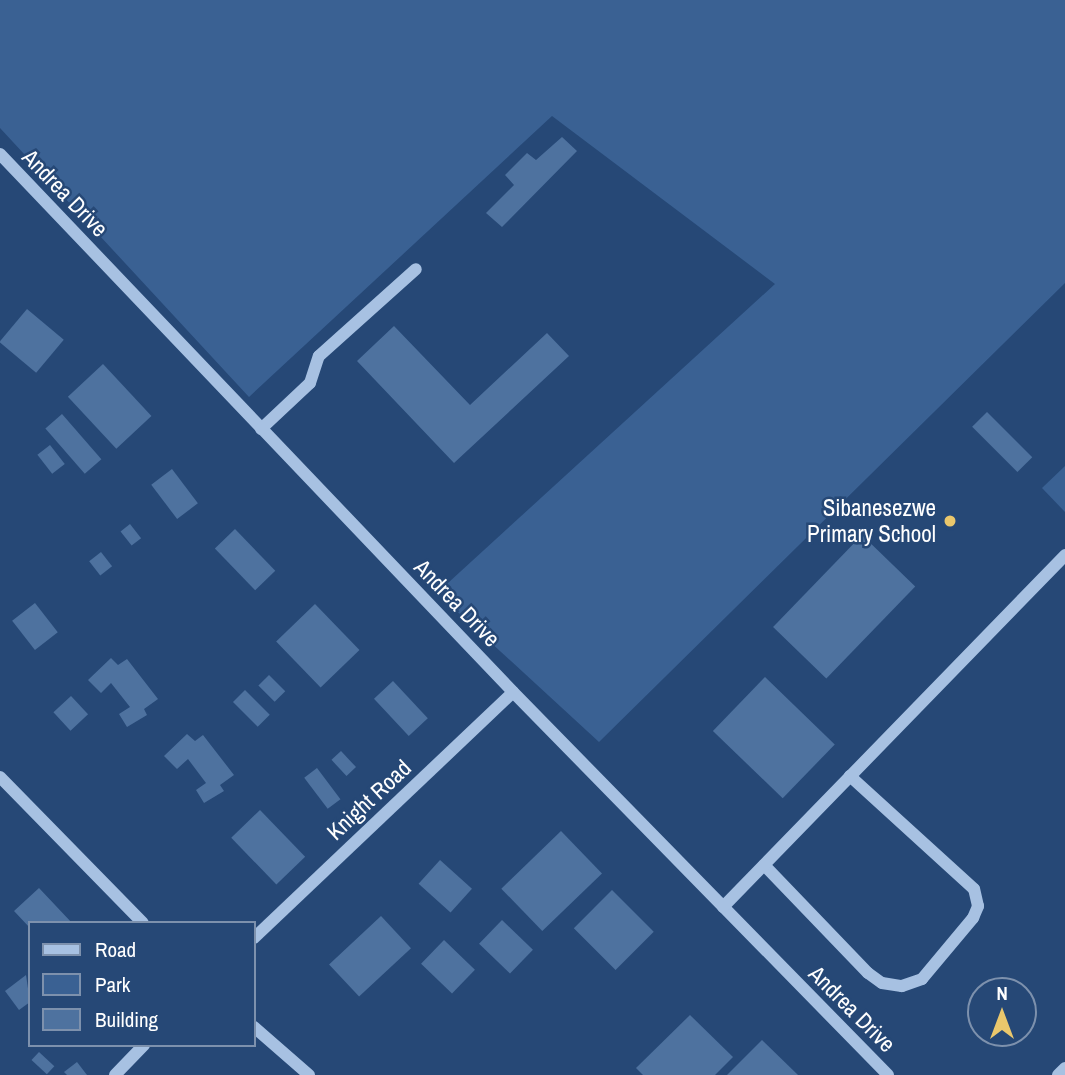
<!DOCTYPE html>
<style>
body{margin:0}
#map{position:relative;width:1065px;height:1075px;overflow:hidden;background:#264876;font-family:"Archivo Narrow",sans-serif}
div>[style]{position:absolute}
.green>*{inset:0;background:#3a6193}
.building>*{inset:0;background:#4e729f;transform-origin:0 0}
.minor>*{height:12px;margin:-6px;padding:0 6px;transform-origin:6px;border-radius:6px;background:#a7c1e2}
.dots>*{width:19px;height:19px;translate:-50% -50%;box-sizing:border-box;border:4px solid #264876;border-radius:50%}
span{translate:-50% -50%;white-space:nowrap;text-align:center;line-height:1.15;-webkit-text-stroke:5px #264876;paint-order:stroke}
.street-label{font-size:23px;color:#fff}
.poi-label{font-size:23px;color:#fff}
.right{translate:-100% -50%;text-align:right}
.legend{position:absolute;left:28px;top:921px;width:228px;height:126px;box-sizing:border-box;background:#264876;border:2px solid #7d91ad;margin:0;padding:9px 12px;list-style:none;font-size:21px;color:#fff}
.legend li{display:flex;align-items:center;gap:14px;height:35px}
.legend b{width:35px;border:2px solid #7d91ad}
.north{position:absolute;left:967px;top:977px;width:70px;height:70px;box-sizing:border-box;background:#264876;border:2px solid #7d91ad;border-radius:50%;rotate:0deg;font-size:19px;font-weight:700;line-height:28px;text-align:center;color:#fff}
.north::after{content:'';display:block;margin:auto;width:24px;height:32px;background:#eac76c;clip-path:polygon(50% 0,100% 100%,50% 72%,0 100%)}
</style>
<div id="map">
<div class="green">
<div style="clip-path:polygon(0 0,1065px 0,1065px 283px,599px 742px,437px 593px,775px 284px,552px 116px,249px 397px,0 128px)"></div>
<div style="clip-path:polygon(1065px 466px,1065px 512px,1042px 488px)"></div>
</div>
<div class="building">
<div style="clip-path:polygon(562px 137px,577px 151px,502px 227px,486px 213px,514px 185px,505px 175px,527px 153px,536px 160px)"></div>
<div style="left:27px;top:309px;width:48px;height:43px;rotate:40deg"></div>
<div style="clip-path:polygon(394px 326px,470px 405px,547px 333px,569px 356px,454px 463px,357px 361px)"></div>
<div style="left:103px;top:364px;width:71px;height:48px;rotate:47deg"></div>
<div style="left:987px;top:412px;width:64px;height:21px;rotate:45deg"></div>
<div style="left:62px;top:414px;width:60px;height:22px;rotate:49deg"></div>
<div style="left:50px;top:445px;width:24px;height:16px;rotate:52deg"></div>
<div style="left:172px;top:469px;width:43px;height:26px;rotate:53deg"></div>
<div style="left:130px;top:524px;width:18px;height:12px;rotate:52deg"></div>
<div style="left:235px;top:529px;width:58px;height:28px;rotate:46deg"></div>
<div style="left:862px;top:535px;width:74px;height:128px;rotate:44deg"></div>
<div style="left:101px;top:552px;width:18px;height:15px;rotate:52deg"></div>
<div style="left:35px;top:603px;width:37px;height:29px;rotate:52deg"></div>
<div style="left:315px;top:604px;width:64px;height:54px;rotate:46deg"></div>
<div style="clip-path:polygon(111px 658px,118px 665px,127px 659px,158px 699px,144px 709px,147px 715px,127px 727px,119px 714px,130px 707px,111px 683px,101px 693px,88px 680px)"></div>
<div style="left:269px;top:675px;width:23px;height:15px;rotate:45deg"></div>
<div style="left:765px;top:677px;width:97px;height:75px;rotate:44deg"></div>
<div style="left:393px;top:681px;width:51px;height:26px;rotate:47deg"></div>
<div style="left:245px;top:690px;width:35px;height:17px;rotate:45deg"></div>
<div style="left:71px;top:696px;width:25px;height:24px;rotate:47deg"></div>
<div style="clip-path:polygon(187px 734px,195px 741px,203px 735px,234px 775px,220px 785px,224px 791px,204px 803px,196px 790px,206px 783px,188px 759px,177px 769px,164px 756px)"></div>
<div style="left:341px;top:751px;width:22px;height:13px;rotate:47deg"></div>
<div style="left:317px;top:768px;width:39px;height:16px;rotate:53deg"></div>
<div style="left:260px;top:810px;width:65px;height:40px;rotate:46deg"></div>
<div style="left:561px;top:831px;width:59px;height:83px;rotate:46deg"></div>
<div style="left:440px;top:860px;width:43px;height:32px;rotate:42deg"></div>
<div style="clip-path:polygon(39px 888px,72px 923px,30px 923px,30px 928px,14px 911px)"></div>
<div style="left:612px;top:890px;width:59px;height:54px;rotate:45deg"></div>
<div style="left:381px;top:916px;width:44px;height:71px;rotate:47deg"></div>
<div style="left:502px;top:920px;width:43px;height:33px;rotate:44deg"></div>
<div style="left:444px;top:940px;width:43px;height:33px;rotate:44deg"></div>
<div style="clip-path:polygon(26px 975px,30px 1002px,19px 1010px,5px 991px)"></div>
<div style="clip-path:polygon(690px 1015px,733px 1057px,715px 1075px,643px 1075px,636px 1068px)"></div>
<div style="clip-path:polygon(762px 1040px,798px 1075px,727px 1075px)"></div>
<div style="left:39px;top:1052px;width:21px;height:11px;rotate:43deg"></div>
<div style="clip-path:polygon(77px 1062px,87px 1075px,67px 1075px,64px 1072px)"></div>
</div>
<div class="minor">
<div style="left:0;top:154px;width:743px;rotate:46.36deg"></div>
<div style="left:513px;top:692px;width:536px;rotate:45.6deg"></div>
<div style="left:261px;top:429px;width:67px;rotate:-43.2deg"></div>
<div style="left:310px;top:383px;width:28px;rotate:-72deg"></div>
<div style="left:319px;top:356px;width:130px;rotate:-41.9deg"></div>
<div style="left:0;top:777px;width:204px;rotate:45.6deg"></div>
<div style="left:764px;top:865px;width:150px;rotate:46.1deg"></div>
<div style="left:868px;top:973px;width:17px;rotate:36deg"></div>
<div style="left:882px;top:983px;width:20px;rotate:9deg"></div>
<div style="left:902px;top:986px;width:21px;rotate:-19deg"></div>
<div style="left:922px;top:979px;width:80px;rotate:-50.1deg"></div>
<div style="left:973px;top:918px;width:13px;rotate:-67deg"></div>
<div style="left:978px;top:906px;width:17px;rotate:-103deg"></div>
<div style="left:974px;top:889px;width:168px;rotate:-137.7deg"></div>
<div style="left:723px;top:907px;width:491px;rotate:-45.8deg"></div>
<div style="left:254px;top:938px;width:357px;rotate:-43.5deg"></div>
<div style="left:254px;top:1027px;width:73px;rotate:41.1deg"></div>
<div style="left:115px;top:1075px;width:42px;rotate:-46deg"></div>
<div style="left:1058px;top:1075px;width:10px;rotate:-45deg"></div>
</div>
<div class="dots">
<div style="left:950px;top:521px;background:#eac76c"></div>
</div>
<div class="street-label">
<span style="left:65px;top:193px;rotate:46deg">Andrea Drive</span>
<span style="left:457px;top:603px;rotate:46deg">Andrea Drive</span>
<span style="left:369px;top:800px;rotate:-43deg">Knight Road</span>
<span style="left:852px;top:1009px;rotate:45deg">Andrea Drive</span>
</div>
<div class="poi-label">
<span class="right" style="left:936px;top:521px">Sibanesezwe<br>Primary School</span>
</div>
<ul class="legend">
<li><b style="height:9px;background:#a7c1e2"></b>Road</li>
<li><b style="height:19px;background:#3a6193"></b>Park</li>
<li><b style="height:19px;background:#4e729f"></b>Building</li>
</ul>
<div class="north">N</div>
</div>
